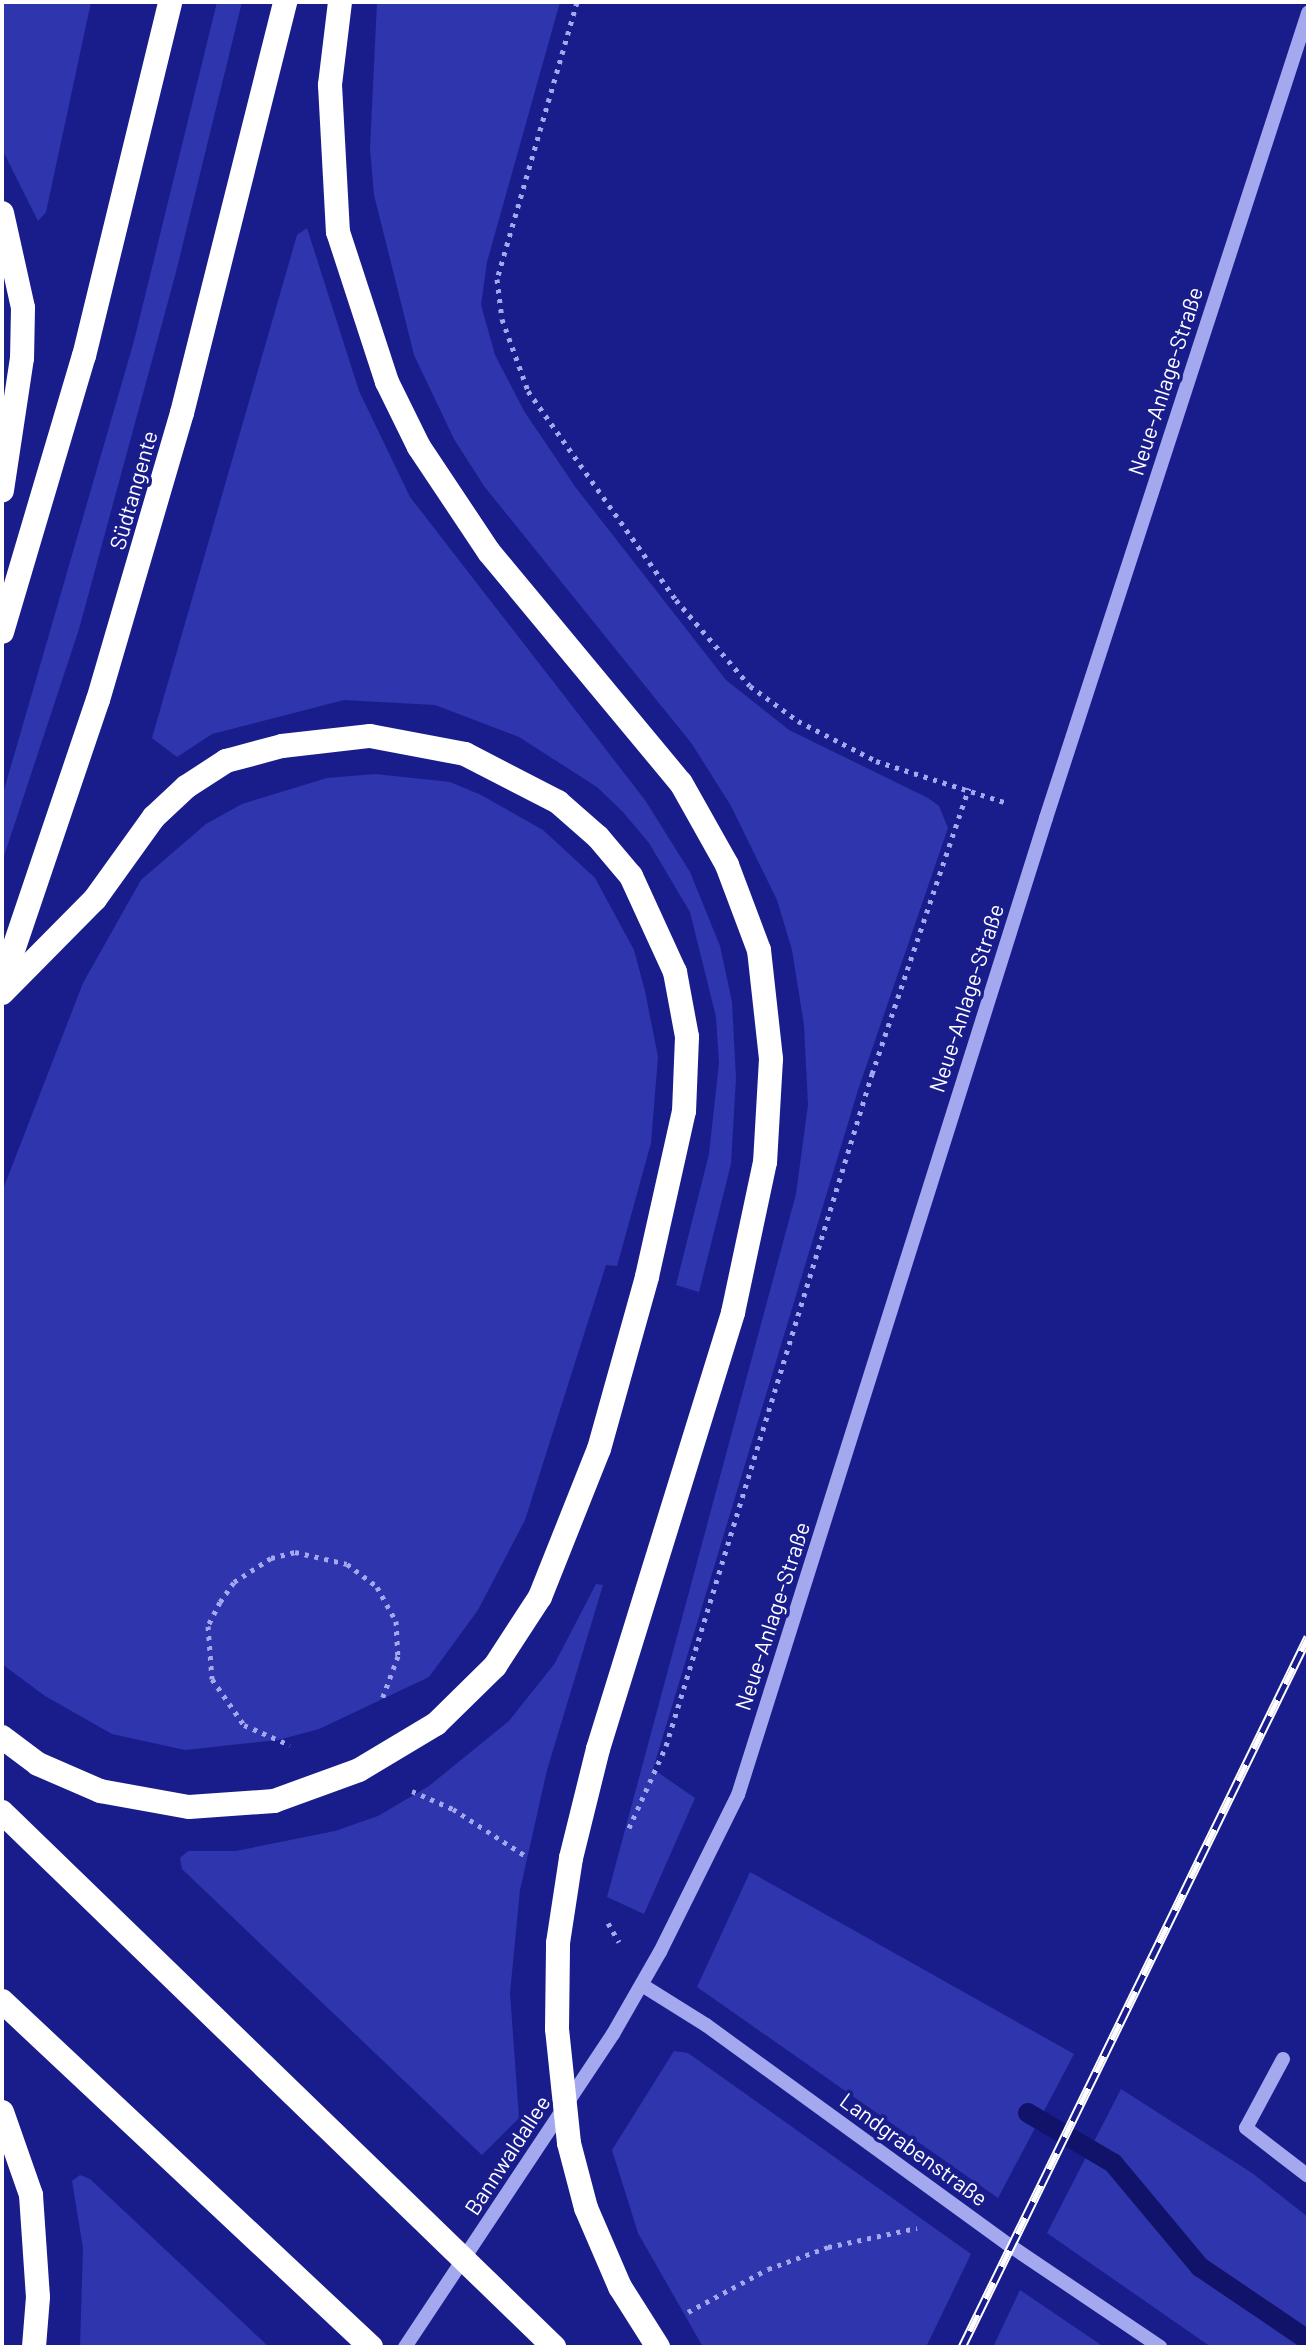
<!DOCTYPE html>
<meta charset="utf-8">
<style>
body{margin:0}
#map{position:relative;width:1310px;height:2349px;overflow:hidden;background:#191d8c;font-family:Barlow,sans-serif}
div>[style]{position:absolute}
.green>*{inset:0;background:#2f35ac}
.stream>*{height:20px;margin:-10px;padding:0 10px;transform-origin:10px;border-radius:10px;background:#11136a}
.path>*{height:5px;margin-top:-2.5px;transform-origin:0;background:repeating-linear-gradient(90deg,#a4a8ee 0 4px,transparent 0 10px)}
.minor>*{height:14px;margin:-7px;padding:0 7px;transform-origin:7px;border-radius:7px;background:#a4a8ee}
.highway>*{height:24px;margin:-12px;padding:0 12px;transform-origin:12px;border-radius:12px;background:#fff}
.rail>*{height:9px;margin-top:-4.5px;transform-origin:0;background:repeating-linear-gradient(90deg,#191d8c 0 18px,#fff 0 36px);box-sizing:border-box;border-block:2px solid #fff}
.path-bridge>*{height:5px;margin-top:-2.5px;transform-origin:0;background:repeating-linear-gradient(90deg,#a4a8ee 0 4px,transparent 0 10px)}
.highway-bridge>*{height:24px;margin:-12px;padding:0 12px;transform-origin:12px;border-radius:12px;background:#fff}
span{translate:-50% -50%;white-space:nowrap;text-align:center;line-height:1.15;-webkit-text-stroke:7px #191d8c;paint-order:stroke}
.street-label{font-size:22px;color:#fff}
.frame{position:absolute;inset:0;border:4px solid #fff;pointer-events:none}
</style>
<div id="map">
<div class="green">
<div style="clip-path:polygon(2px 2px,91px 2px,46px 212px,38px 221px,2px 149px)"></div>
<div style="clip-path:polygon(217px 2px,242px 2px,176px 272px,79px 629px,2px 862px,2px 797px,134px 341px)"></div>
<div style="clip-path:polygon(377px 2px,560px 2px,487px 262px,481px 305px,495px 355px,524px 411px,576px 488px,726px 680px,789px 730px,928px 798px,939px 806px,948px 828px,858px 1090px,653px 1769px,695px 1798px,644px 1914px,607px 1897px,796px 1194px,808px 1105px,804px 1025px,792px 950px,777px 900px,731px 806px,692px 744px,484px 486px,454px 439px,414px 355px,374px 195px,370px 148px)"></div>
<div style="clip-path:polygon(307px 228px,359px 391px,410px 497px,645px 800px,690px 872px,720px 946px,732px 1002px,736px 1078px,731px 1164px,699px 1292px,676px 1285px,709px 1154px,719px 1063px,716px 1017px,690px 912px,649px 843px,623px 812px,597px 787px,519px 737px,435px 705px,344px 700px,212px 734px,177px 757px,152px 738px,297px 235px)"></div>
<div style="clip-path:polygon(375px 774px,450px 782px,481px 795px,543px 830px,595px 878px,634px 950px,645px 991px,658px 1057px,651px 1143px,617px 1266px,606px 1265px,525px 1520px,478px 1610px,429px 1677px,319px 1729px,278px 1740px,185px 1750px,112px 1734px,45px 1696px,2px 1664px,2px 1192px,83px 983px,141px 880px,206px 824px,242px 804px,327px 778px)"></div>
<div style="clip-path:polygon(596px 1584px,603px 1585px,547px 1770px,520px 1890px,510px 1993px,519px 2118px,482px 2155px,182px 1869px,180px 1858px,188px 1851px,236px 1851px,335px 1831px,378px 1816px,429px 1786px,509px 1721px,555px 1663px)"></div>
<div style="clip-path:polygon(750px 1872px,1074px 2054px,998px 2198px,697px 1987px)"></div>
<div style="clip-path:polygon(674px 2051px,688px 2053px,971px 2254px,926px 2347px,703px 2347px,638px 2233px,612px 2150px)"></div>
<div style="clip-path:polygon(1121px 2089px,1252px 2173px,1308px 2217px,1308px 2347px,1211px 2347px,1047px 2233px)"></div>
<div style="clip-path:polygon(80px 2175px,90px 2179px,269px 2347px,80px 2347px,83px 2248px,72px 2181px)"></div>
<div style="clip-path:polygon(1020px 2290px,1104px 2347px,993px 2347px)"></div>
</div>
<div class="stream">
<div style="left:1028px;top:2113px;width:99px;rotate:30.5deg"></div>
<div style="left:1113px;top:2163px;width:136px;rotate:50.1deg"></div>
<div style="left:1200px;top:2267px;width:130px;rotate:34.1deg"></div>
</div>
<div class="path">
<div style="left:577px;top:2px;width:288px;rotate:106.1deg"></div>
<div style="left:497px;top:279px;width:40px;rotate:82.9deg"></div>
<div style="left:502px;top:319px;width:77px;rotate:70.1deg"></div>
<div style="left:528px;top:391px;width:256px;rotate:54.7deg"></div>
<div style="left:676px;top:600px;width:113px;rotate:49.3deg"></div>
<div style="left:750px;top:686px;width:59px;rotate:36.1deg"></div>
<div style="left:798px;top:721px;width:88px;rotate:27.1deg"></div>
<div style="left:876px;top:761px;width:139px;rotate:17.7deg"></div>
<div style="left:220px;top:1602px;width:27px;rotate:117deg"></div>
<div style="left:208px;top:1626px;width:53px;rotate:85.7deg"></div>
<div style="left:212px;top:1679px;width:56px;rotate:55.2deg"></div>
<div style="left:244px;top:1725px;width:50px;rotate:23.5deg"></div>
<div style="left:412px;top:1791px;width:45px;rotate:23.7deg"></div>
<div style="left:453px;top:1809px;width:85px;rotate:32.9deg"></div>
<div style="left:629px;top:1828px;width:90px;rotate:-65.7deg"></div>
<div style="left:666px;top:1746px;width:703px;rotate:-72.96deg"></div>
<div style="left:872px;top:1074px;width:302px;rotate:-71.3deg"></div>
<div style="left:608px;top:1923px;width:22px;rotate:60deg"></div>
<div style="left:688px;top:2312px;width:91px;rotate:-28.3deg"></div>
<div style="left:768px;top:2269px;width:64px;rotate:-20.1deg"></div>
<div style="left:828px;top:2247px;width:91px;rotate:-12.1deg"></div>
</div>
<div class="minor">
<div style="left:642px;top:1985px;width:75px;rotate:32deg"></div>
<div style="left:706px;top:2025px;width:378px;rotate:36deg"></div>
<div style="left:1012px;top:2247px;width:179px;rotate:34deg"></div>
<div style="left:1283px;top:2059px;width:78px;rotate:118.2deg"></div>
<div style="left:1246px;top:2128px;width:78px;rotate:37.7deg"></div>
<div style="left:405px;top:2347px;width:376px;rotate:-56.4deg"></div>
<div style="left:613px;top:2034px;width:95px;rotate:-60.2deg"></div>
<div style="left:660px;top:1952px;width:175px;rotate:-63.6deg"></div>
<div style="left:738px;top:1795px;width:1024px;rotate:-72.5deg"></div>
<div style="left:1046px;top:818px;width:847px;rotate:-71.97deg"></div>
</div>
<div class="highway">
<div style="left:340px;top:2px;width:84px;rotate:96.9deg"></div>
<div style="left:330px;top:85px;width:147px;rotate:86.9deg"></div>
<div style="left:338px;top:232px;width:158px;rotate:71.9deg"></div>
<div style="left:387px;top:382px;width:72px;rotate:63.8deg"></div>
<div style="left:419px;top:447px;width:126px;rotate:56.3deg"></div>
<div style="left:489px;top:552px;width:300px;rotate:50.3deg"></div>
<div style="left:681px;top:783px;width:94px;rotate:60.7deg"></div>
<div style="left:727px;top:865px;width:91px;rotate:69.4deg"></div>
<div style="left:759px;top:950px;width:110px;rotate:83.7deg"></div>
<div style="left:771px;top:1059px;width:103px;rotate:93.3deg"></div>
<div style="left:765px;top:1162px;width:153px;rotate:102deg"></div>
<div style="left:2px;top:213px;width:97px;rotate:77.5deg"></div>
<div style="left:23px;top:308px;width:50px;rotate:91.1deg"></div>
<div style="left:22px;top:358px;width:134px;rotate:98.6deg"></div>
<div style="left:2px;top:632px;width:288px;rotate:-73.5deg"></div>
<div style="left:84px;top:356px;width:364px;rotate:-76.3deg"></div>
<div style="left:2px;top:983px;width:299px;rotate:-71.3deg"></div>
<div style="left:98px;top:700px;width:299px;rotate:-73.7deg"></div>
<div style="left:182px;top:413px;width:424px;rotate:-75.9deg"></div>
<div style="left:2px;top:993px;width:132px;rotate:-45.3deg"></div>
<div style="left:95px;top:899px;width:101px;rotate:-54.3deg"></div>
<div style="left:154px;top:817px;width:44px;rotate:-43.2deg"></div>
<div style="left:186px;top:787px;width:48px;rotate:-33deg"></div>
<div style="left:226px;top:761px;width:58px;rotate:-15deg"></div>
<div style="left:282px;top:746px;width:89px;rotate:-6.5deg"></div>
<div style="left:370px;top:736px;width:97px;rotate:10.7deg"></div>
<div style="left:465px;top:754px;width:105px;rotate:27.3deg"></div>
<div style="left:558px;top:802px;width:53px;rotate:41.2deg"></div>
<div style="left:598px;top:837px;width:51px;rotate:49.8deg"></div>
<div style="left:631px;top:876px;width:106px;rotate:65.4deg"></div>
<div style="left:675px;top:972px;width:66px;rotate:79.5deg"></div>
<div style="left:687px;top:1037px;width:74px;rotate:92.3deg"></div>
<div style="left:684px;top:1111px;width:170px;rotate:102.6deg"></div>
<div style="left:2px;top:2001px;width:506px;rotate:43.16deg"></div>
<div style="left:2px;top:2112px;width:88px;rotate:70.7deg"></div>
<div style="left:31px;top:2195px;width:102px;rotate:86.1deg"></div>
<div style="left:38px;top:2297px;width:50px;rotate:94.6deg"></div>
</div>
<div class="rail">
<div style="left:962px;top:2347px;width:790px;rotate:-64.02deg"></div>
</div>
<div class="path-bridge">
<div style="left:220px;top:1602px;width:24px;rotate:-55deg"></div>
<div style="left:234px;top:1582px;width:44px;rotate:-33deg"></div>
<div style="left:271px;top:1558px;width:25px;rotate:-14deg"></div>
<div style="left:295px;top:1552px;width:53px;rotate:13deg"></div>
<div style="left:347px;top:1564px;width:38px;rotate:37deg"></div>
<div style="left:377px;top:1587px;width:39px;rotate:61deg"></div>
<div style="left:396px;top:1621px;width:35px;rotate:87deg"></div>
<div style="left:398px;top:1656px;width:49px;rotate:110.3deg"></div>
</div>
<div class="highway-bridge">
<div style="left:2px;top:1737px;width:45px;rotate:36.9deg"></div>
<div style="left:38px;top:1764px;width:68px;rotate:23.5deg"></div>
<div style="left:100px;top:1791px;width:90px;rotate:10.2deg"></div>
<div style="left:189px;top:1807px;width:85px;rotate:-4deg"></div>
<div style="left:274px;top:1801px;width:90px;rotate:-20deg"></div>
<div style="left:359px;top:1770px;width:90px;rotate:-30.9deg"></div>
<div style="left:436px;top:1724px;width:83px;rotate:-44.5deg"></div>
<div style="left:495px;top:1666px;width:82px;rotate:-56.9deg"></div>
<div style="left:540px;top:1597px;width:159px;rotate:-68.3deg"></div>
<div style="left:599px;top:1449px;width:179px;rotate:-74.4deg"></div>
<div style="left:2px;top:1812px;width:769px;rotate:44.1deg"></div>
<div style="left:658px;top:2347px;width:71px;rotate:-122.3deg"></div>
<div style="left:620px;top:2287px;width:86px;rotate:-113.3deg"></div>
<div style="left:586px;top:2208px;width:67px;rotate:-104.7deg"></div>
<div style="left:569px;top:2143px;width:115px;rotate:-96deg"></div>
<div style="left:557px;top:2029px;width:86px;rotate:-89.3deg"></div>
<div style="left:558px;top:1943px;width:86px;rotate:-81.3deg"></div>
<div style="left:571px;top:1858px;width:112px;rotate:-76.1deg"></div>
<div style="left:598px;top:1749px;width:457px;rotate:-72.8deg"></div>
</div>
<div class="street-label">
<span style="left:1165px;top:381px;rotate:-72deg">Neue-Anlage-Straße</span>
<span style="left:133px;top:490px;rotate:-74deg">Südtangente</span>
<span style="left:966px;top:998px;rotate:-72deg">Neue-Anlage-Straße</span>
<span style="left:772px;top:1616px;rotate:-72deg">Neue-Anlage-Straße</span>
<span style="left:914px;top:2149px;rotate:36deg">Landgrabenstraße</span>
<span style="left:507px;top:2155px;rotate:-57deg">Bannwaldallee</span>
</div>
<div class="frame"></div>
</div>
